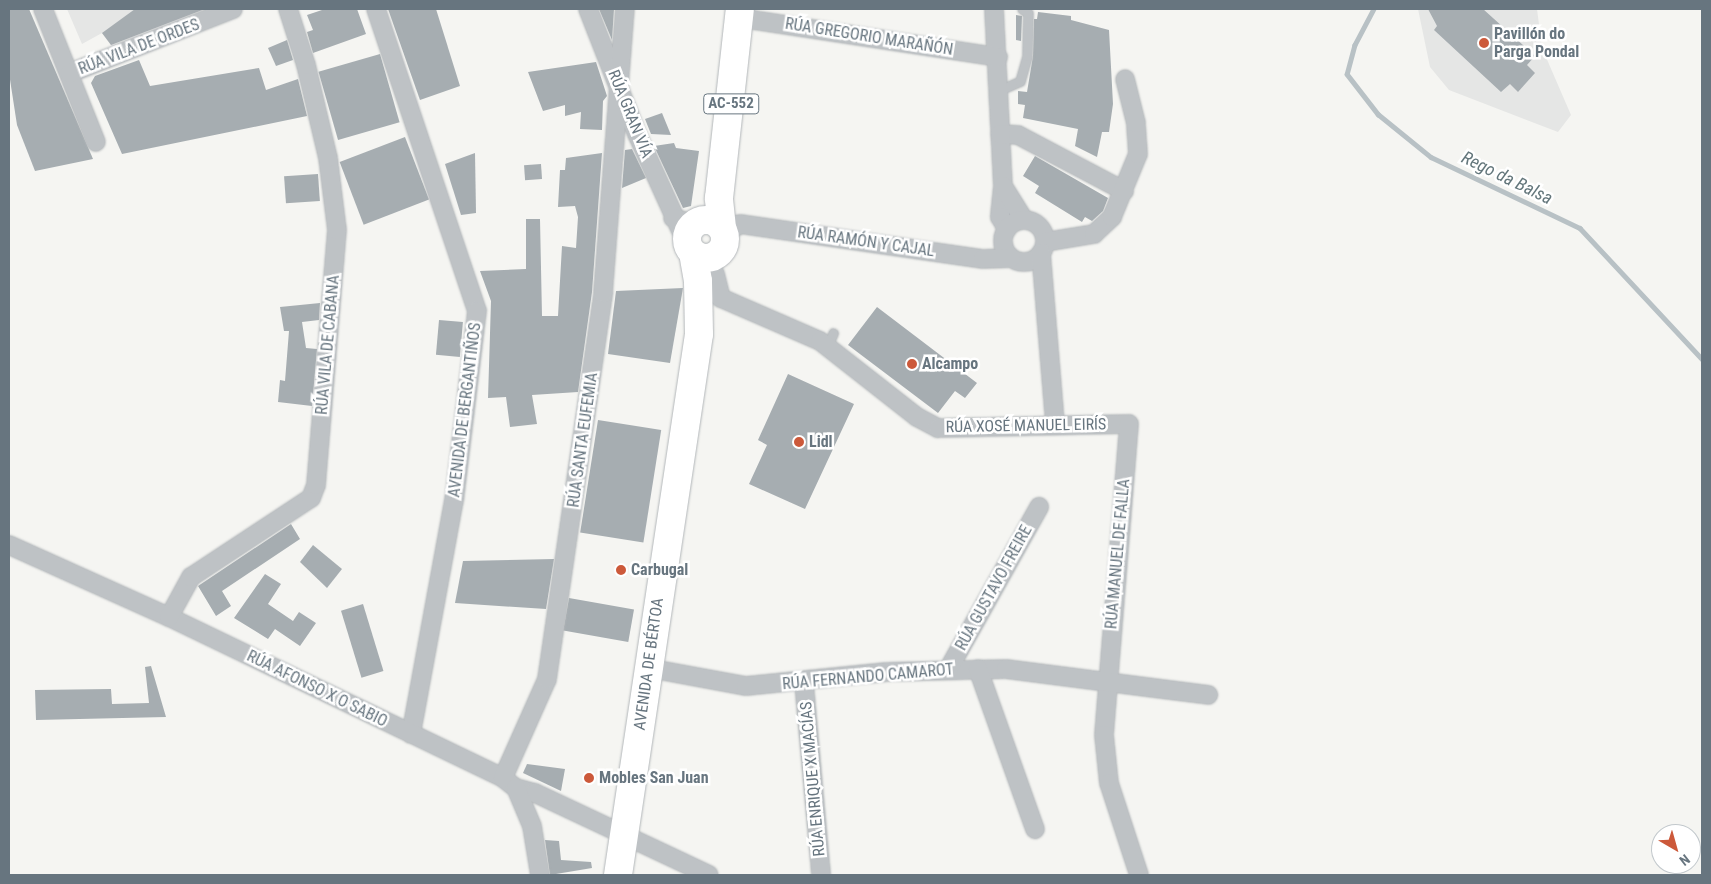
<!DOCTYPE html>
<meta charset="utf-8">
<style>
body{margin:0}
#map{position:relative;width:1711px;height:884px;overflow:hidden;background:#f5f5f2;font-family:"Roboto Condensed",sans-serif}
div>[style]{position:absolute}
.built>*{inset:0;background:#e5e6e5}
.stream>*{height:4.5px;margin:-2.25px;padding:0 2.25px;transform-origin:2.25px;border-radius:2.25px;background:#b8c1c5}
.building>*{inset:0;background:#a6adb1;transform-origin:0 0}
.roads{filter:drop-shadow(0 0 1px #b2b6b9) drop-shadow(0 0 1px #b2b6b9)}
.lane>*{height:9px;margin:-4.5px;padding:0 4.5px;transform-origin:4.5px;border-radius:4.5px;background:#bec2c5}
.street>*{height:18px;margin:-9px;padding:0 9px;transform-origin:9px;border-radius:9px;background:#bec2c5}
.street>.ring{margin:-9px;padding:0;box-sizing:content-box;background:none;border:18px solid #bec2c5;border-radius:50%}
.primary>*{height:28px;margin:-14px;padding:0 14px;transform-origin:14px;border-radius:14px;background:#fff}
.primary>.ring{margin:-14px;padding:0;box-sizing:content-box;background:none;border:28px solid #fff;border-radius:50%}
.dots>*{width:14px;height:14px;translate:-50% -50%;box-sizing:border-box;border:2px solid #fff;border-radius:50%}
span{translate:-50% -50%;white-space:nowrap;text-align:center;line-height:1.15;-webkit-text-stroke:5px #fff;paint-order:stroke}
.shield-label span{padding:1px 4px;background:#fff;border:1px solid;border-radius:4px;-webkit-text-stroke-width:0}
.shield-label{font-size:15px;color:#67757f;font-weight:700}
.poi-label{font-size:16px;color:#67757f;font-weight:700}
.left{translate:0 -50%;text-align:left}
.street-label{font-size:16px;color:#67757f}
.water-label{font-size:18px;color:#63767b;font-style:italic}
.frame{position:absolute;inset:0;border:10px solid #67757f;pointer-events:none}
.north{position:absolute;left:1651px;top:824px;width:50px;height:50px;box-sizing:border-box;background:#fff;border:1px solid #c2c8cc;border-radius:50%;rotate:142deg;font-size:14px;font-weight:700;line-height:20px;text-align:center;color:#67757f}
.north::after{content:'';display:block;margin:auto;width:18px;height:22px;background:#cc593a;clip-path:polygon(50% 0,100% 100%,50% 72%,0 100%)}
</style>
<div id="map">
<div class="built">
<div style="clip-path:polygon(67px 9px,208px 9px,113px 48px,102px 33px,82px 44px)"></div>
<div style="clip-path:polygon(1418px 9px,1537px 9px,1542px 48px,1571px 115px,1558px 132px,1449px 90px,1430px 67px)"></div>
</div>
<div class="stream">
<div style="left:1374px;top:9px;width:41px;rotate:117.8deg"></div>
<div style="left:1355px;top:45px;width:30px;rotate:105deg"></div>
<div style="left:1347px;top:74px;width:51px;rotate:52.2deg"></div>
<div style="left:1378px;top:114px;width:68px;rotate:39.1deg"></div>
<div style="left:1431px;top:157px;width:165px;rotate:25.5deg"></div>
<div style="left:1580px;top:228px;width:179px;rotate:47deg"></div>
</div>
<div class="building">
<div style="clip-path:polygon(9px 9px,29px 9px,93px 159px,35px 171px,17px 125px,9px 73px)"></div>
<div style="clip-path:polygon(135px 9px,205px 9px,111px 45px,102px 33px)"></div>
<div style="clip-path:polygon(325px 9px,357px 9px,366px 34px,313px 53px,307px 32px,313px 30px,307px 15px)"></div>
<div style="clip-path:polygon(388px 9px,436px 9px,460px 86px,420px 100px)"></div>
<div style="clip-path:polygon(599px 9px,614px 9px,612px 40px,607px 28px)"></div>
<div style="clip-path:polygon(1428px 9px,1483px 9px,1535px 56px,1527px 65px,1535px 73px,1518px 92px,1510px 84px,1501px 92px,1434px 30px,1437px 26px)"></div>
<div style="clip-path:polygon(1038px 12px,1071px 16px,1071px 20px,1109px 30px,1113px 104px,1109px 132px,1102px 132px,1097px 157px,1075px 146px,1078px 129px,1023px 118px,1025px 105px,1018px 104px,1018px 91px,1027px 92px,1033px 56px,1034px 19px,1037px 19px)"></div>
<div style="clip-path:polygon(1016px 15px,1022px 16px,1021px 41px,1016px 40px)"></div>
<div style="clip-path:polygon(287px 40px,293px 60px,276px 66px,268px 48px)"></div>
<div style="left:380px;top:54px;width:71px;height:64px;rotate:74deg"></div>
<div style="clip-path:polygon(139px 60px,150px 86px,259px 68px,266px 90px,298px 79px,307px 116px,122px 154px,91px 83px,95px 76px)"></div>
<div style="clip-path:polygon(596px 62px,607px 96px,603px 101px,602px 130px,580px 129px,581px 112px,565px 116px,565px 105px,543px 111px,528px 72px)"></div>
<div style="clip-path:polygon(662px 113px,671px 135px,651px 134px,645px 119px)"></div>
<div style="left:405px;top:137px;width:67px;height:70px;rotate:69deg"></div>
<div style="clip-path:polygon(674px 143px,676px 148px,699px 151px,691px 206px,683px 208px,654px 146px)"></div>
<div style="clip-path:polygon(632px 149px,646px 178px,622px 188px,625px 150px)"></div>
<div style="clip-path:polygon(475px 153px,476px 213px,461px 215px,445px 164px)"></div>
<div style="clip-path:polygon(602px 153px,592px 292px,578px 392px,532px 395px,537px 424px,510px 427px,506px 397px,488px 398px,491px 301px,480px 271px,526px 269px,526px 219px,540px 219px,542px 316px,558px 316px,562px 246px,576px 248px,578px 217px,575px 206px,558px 207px,560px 170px,565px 170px,566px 158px)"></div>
<div style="clip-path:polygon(1035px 156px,1108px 198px,1103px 211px,1092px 221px,1085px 217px,1082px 222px,1035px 193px,1039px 186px,1023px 176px)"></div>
<div style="left:541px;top:164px;width:15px;height:17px;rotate:86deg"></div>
<div style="left:318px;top:174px;width:27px;height:34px;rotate:86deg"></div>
<div style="clip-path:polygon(683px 288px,670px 363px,608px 354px,616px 291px)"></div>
<div style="clip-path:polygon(320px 303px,319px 320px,302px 322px,306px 348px,317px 349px,312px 406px,278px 402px,280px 380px,285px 381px,289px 331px,284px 331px,280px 307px)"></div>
<div style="clip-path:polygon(877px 307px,977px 383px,965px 398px,955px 391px,938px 413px,848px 345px)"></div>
<div style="left:439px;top:320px;width:24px;height:35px;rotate:5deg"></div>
<div style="clip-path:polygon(788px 374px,854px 404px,805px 509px,749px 484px,767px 445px,758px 440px)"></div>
<div style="left:598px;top:420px;width:64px;height:114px;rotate:9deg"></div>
<div style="clip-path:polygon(291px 524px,300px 539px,222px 591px,231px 606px,216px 616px,198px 586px)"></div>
<div style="clip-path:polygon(313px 545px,342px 569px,327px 588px,300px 562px)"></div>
<div style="clip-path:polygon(554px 559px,546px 609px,455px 603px,463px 561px)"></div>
<div style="clip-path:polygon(265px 574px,281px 584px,268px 604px,293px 621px,299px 612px,316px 623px,300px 646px,275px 629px,268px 639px,234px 618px)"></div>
<div style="left:569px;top:598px;width:66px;height:33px;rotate:10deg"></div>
<div style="left:363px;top:604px;width:70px;height:23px;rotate:73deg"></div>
<div style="clip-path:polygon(151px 666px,166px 717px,36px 720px,35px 690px,111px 689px,112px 704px,149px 703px,145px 667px)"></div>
<div style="clip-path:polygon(527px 764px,565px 769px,561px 791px,523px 773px)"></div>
<div style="clip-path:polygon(545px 840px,559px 841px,561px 860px,591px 862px,592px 868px,550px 875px)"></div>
</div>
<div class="roads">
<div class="lane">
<div style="left:1000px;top:90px;width:22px;rotate:-24deg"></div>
<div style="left:1020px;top:81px;width:26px;rotate:-74deg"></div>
<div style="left:1027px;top:56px;width:43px;rotate:-88.7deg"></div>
<div style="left:1028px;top:13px;width:7px;rotate:-146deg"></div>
<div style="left:828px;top:345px;width:13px;rotate:-67deg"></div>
</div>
<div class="street">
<div style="left:43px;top:9px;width:143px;rotate:68.3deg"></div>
<div style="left:376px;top:9px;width:318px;rotate:71.5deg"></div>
<div style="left:477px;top:311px;width:190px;rotate:96.9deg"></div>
<div style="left:454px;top:500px;width:238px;rotate:100.4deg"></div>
<div style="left:588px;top:9px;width:134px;rotate:68.6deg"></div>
<div style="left:637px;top:134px;width:121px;rotate:65.6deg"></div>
<div style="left:994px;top:9px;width:177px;rotate:87.1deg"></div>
<div style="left:1003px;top:186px;width:31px;rotate:96deg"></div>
<div style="left:1000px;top:217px;width:14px;rotate:60deg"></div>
<div style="left:740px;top:18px;width:261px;rotate:8.6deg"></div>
<div style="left:70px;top:73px;width:175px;rotate:-21.4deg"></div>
<div style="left:1000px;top:134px;width:18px;rotate:3deg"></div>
<div style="left:1018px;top:135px;width:120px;rotate:27.8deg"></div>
<div style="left:1003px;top:186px;width:40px;rotate:58deg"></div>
<div style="left:673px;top:218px;width:23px;rotate:15deg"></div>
<div class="ring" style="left:1003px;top:220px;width:24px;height:24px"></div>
<div style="left:725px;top:234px;width:18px;rotate:-34deg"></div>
<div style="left:740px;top:224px;width:246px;rotate:8.2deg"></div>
<div style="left:983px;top:259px;width:28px;rotate:-2deg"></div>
<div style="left:1045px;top:242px;width:50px;rotate:-9.3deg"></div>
<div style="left:1094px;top:234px;width:25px;rotate:-43deg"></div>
<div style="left:1112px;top:217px;width:68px;rotate:-67.6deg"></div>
<div style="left:1138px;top:154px;width:31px;rotate:-94deg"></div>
<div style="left:1136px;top:123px;width:45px;rotate:-104deg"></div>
<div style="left:1041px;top:253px;width:171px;rotate:85.3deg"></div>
<div style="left:715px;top:274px;width:25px;rotate:76deg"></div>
<div style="left:721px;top:298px;width:108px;rotate:23.5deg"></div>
<div style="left:820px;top:341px;width:123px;rotate:38.1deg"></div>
<div style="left:917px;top:417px;width:24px;rotate:28deg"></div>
<div style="left:938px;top:428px;width:191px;rotate:-1.2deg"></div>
<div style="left:1129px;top:424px;width:312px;rotate:94.6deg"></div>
<div style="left:1104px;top:735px;width:48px;rotate:84.1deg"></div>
<div style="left:1109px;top:783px;width:97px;rotate:71.9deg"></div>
<div style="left:9px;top:545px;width:175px;rotate:24.2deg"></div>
<div style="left:169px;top:617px;width:371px;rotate:25.7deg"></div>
<div style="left:503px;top:778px;width:16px;rotate:38deg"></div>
<div style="left:516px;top:788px;width:20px;rotate:15deg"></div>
<div style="left:535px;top:793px;width:192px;rotate:25.2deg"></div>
<div style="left:169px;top:617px;width:46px;rotate:-61.2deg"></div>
<div style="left:191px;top:577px;width:144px;rotate:-33.4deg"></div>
<div style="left:311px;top:498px;width:14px;rotate:-69deg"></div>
<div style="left:316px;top:485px;width:256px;rotate:-85.3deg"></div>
<div style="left:337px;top:230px;width:73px;rotate:-97.1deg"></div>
<div style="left:328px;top:158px;width:96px;rotate:-103.3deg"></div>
<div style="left:306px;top:65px;width:59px;rotate:-107.8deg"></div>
<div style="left:648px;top:668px;width:100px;rotate:10.4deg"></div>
<div style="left:746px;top:686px;width:141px;rotate:-5.7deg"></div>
<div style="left:886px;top:672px;width:120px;rotate:-1.4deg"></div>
<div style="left:1006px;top:669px;width:204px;rotate:7.3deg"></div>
<div style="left:978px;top:669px;width:170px;rotate:70.4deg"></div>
<div style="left:948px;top:670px;width:187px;rotate:-60.8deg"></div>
<div style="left:804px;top:683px;width:193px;rotate:84.9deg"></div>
<div style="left:503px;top:778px;width:108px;rotate:-66deg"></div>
<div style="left:547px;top:679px;width:390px;rotate:-81.7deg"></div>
<div style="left:603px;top:293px;width:285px;rotate:-85.6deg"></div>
<div style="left:516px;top:788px;width:41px;rotate:67.2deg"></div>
<div style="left:532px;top:826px;width:50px;rotate:80.7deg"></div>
</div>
<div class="primary">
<div class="ring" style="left:687px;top:220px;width:10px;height:10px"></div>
<div style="left:722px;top:228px;width:30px;rotate:-96deg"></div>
<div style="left:719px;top:198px;width:190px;rotate:-83.7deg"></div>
<div style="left:618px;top:875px;width:547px;rotate:-81.48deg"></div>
<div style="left:699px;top:334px;width:53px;rotate:-91.1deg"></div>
<div style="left:698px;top:281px;width:27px;rotate:-100deg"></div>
</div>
</div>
<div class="dots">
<div style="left:1484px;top:43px;background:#cc593a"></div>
<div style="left:912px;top:364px;background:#cc593a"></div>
<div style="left:799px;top:442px;background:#cc593a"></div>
<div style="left:621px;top:570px;background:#cc593a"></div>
<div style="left:589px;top:778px;background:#cc593a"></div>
</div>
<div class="shield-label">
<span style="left:731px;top:104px">AC-552</span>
</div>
<div class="poi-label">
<span class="left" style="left:1494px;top:43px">Pavillón do<br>Parga Pondal</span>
<span class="left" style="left:922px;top:364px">Alcampo</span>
<span class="left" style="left:809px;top:442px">Lidl</span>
<span class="left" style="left:631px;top:570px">Carbugal</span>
<span class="left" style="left:599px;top:778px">Mobles San Juan</span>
</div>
<div class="street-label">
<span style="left:869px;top:37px;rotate:9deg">RÚA GREGORIO MARAÑÓN</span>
<span style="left:139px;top:47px;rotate:-21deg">RÚA VILA DE ORDES</span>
<span style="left:630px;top:114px;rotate:68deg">RÚA GRAN VÍA</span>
<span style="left:866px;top:242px;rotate:8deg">RÚA RAMÓN Y CAJAL</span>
<span style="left:328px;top:345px;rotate:-85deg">RÚA VILA DE CABANA</span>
<span style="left:465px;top:410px;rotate:-83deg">AVENIDA DE BERGANTIÑOS</span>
<span style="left:1026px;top:426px;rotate:-1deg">RÚA XOSÉ MANUEL EIRÍS</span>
<span style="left:583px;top:440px;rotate:-82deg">RÚA SANTA EUFEMIA</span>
<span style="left:1118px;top:554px;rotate:-85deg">RÚA MANUEL DE FALLA</span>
<span style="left:994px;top:588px;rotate:-61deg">RÚA GUSTAVO FREIRE</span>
<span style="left:649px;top:664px;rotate:-82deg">AVENIDA DE BÉRTOA</span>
<span style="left:868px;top:677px;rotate:-5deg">RÚA FERNANDO CAMAROT</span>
<span style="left:317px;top:689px;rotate:26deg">RÚA AFONSO X O SABIO</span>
<span style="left:813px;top:779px;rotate:-95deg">RÚA ENRIQUE X MACÍAS</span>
</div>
<div class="water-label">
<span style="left:1507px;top:178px;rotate:26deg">Rego da Balsa</span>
</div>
<div class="frame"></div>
<div class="north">N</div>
</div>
